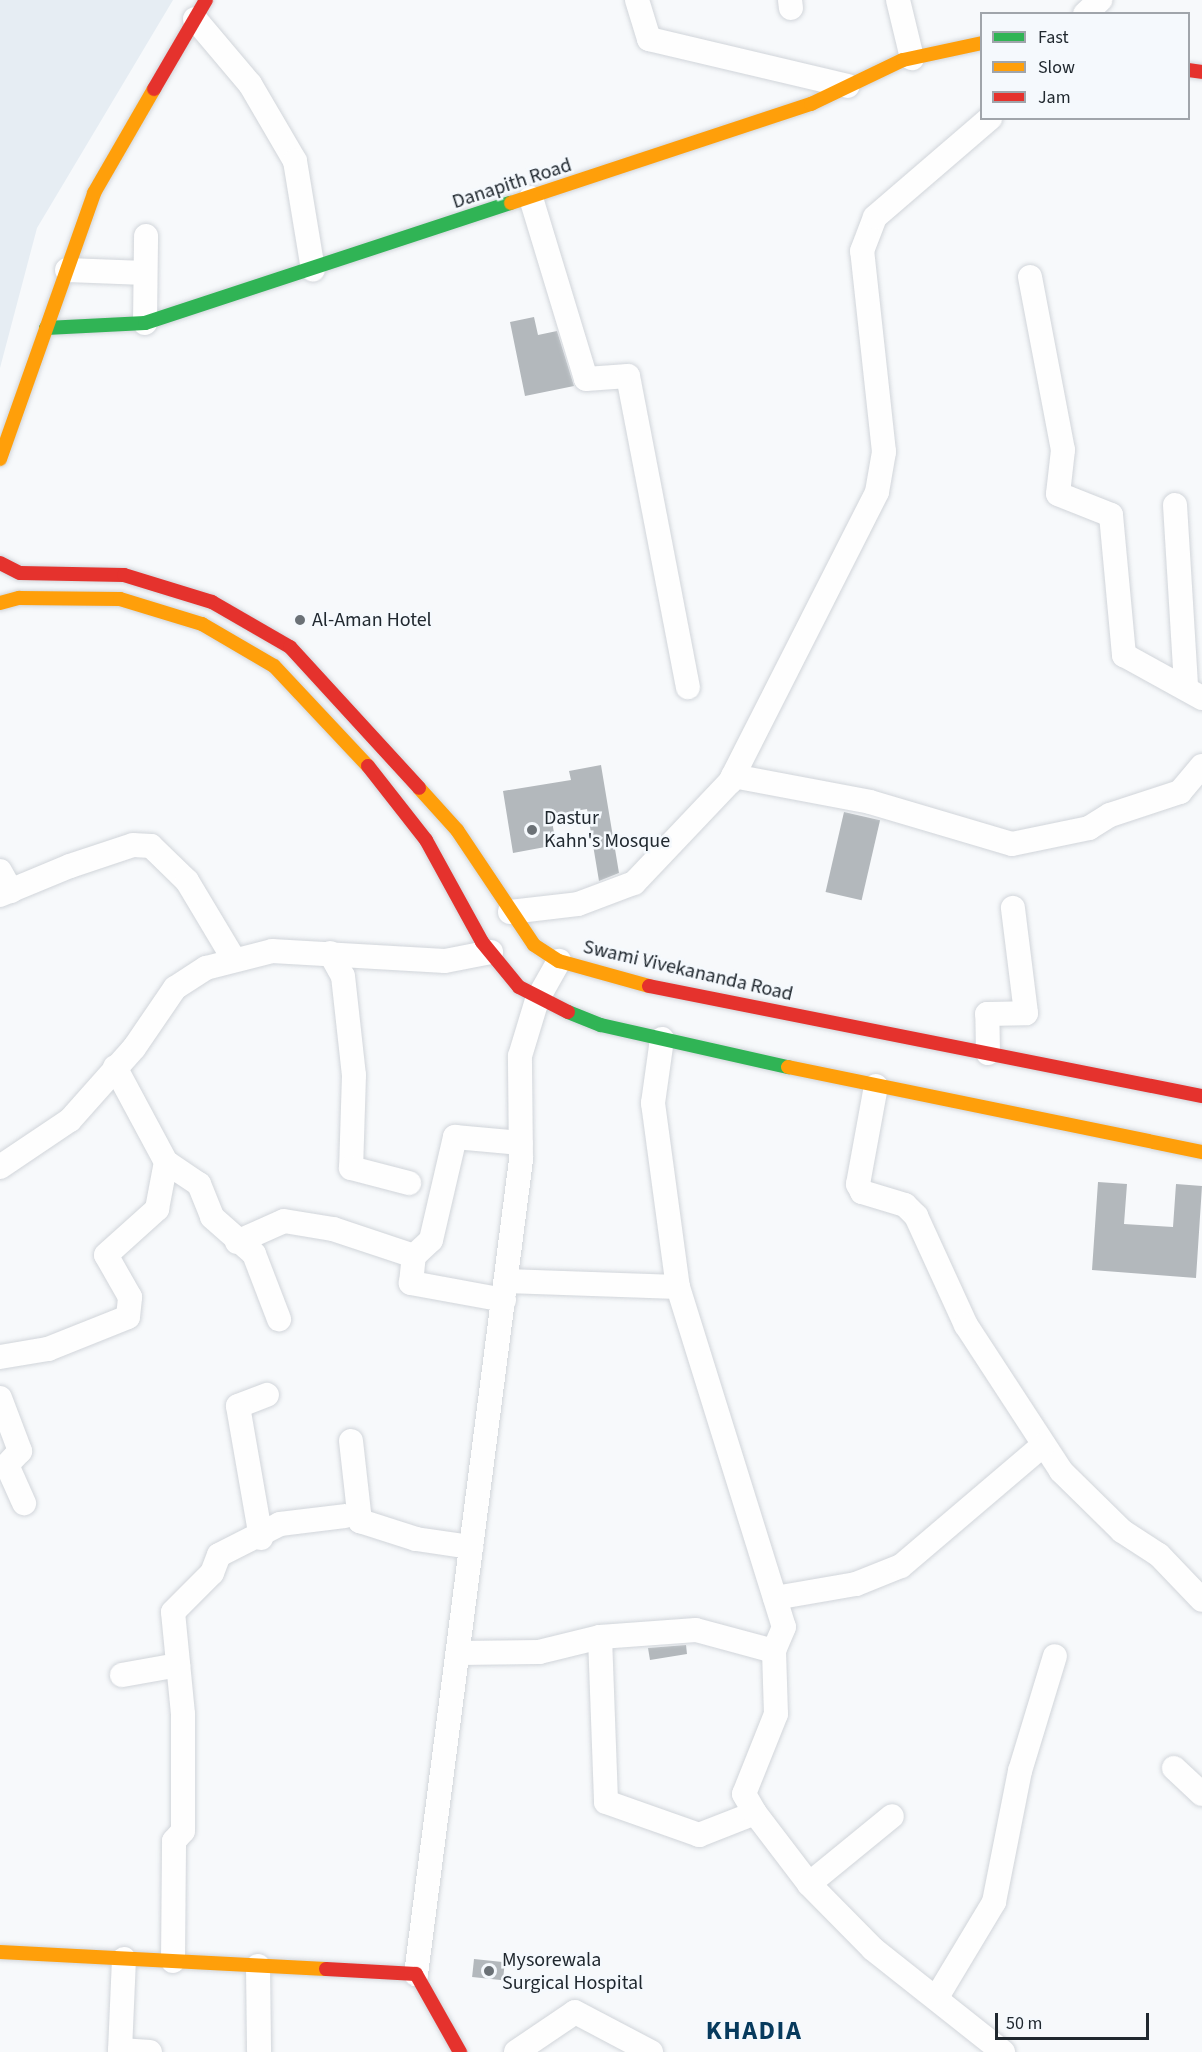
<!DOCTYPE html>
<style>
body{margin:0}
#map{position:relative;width:1202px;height:2052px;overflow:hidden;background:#f7f9fb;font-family:"Source Sans 3",sans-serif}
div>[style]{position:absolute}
.built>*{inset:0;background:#e6edf3}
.building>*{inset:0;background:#b3b8bc;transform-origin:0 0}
.roads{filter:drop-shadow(0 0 2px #d1d5da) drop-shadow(0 0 2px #d1d5da)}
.street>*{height:24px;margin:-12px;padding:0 12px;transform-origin:12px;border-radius:12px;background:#fefefe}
.fast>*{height:14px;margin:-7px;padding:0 7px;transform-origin:7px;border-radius:7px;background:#30b455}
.slow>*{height:14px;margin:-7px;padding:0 7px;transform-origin:7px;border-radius:7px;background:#ff9f0a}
.jam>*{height:14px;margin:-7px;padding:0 7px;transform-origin:7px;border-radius:7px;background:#e5322d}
.dots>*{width:16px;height:16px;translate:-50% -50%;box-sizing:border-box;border:3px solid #f5f9fd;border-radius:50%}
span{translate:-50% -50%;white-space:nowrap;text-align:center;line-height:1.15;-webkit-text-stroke:5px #f5f9fd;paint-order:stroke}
.street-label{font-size:20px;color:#20282f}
.poi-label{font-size:20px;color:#20282f}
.left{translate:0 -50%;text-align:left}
.district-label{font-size:26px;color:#063a5d;font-weight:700;letter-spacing:1.5px}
.legend{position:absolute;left:980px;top:12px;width:210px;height:108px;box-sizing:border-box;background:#f5f9fd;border:2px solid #a0a5ab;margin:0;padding:8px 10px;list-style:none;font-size:18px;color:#20282f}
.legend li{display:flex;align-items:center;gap:12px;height:30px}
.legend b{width:30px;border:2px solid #a0a5ab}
.scale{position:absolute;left:995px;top:2013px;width:154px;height:27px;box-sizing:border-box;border:3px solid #20282f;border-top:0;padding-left:8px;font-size:18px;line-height:21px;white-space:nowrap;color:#20282f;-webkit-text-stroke:4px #f5f9fd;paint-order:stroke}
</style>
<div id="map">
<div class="built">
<div style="clip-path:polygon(0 0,173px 0,37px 228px,0 368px)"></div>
</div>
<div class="building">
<div style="clip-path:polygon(534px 317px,538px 335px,557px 331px,574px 386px,525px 396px,510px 322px)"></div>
<div style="clip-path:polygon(601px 765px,619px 873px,599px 881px,587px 809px,551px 815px,556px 845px,513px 853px,503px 791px,571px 780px,569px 771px)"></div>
<div style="left:844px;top:812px;width:37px;height:82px;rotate:13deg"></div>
<div style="clip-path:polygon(1098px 1182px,1127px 1184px,1124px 1224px,1173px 1227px,1176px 1184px,1202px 1186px,1196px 1278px,1092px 1270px)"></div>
<div style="clip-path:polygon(686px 1645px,687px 1654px,650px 1660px,648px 1648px)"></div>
<div style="left:474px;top:1959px;width:31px;height:18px;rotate:6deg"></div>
</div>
<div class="roads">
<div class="street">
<div style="left:637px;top:0;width:41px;rotate:72.9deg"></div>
<div style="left:649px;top:39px;width:204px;rotate:13.3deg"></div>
<div style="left:790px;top:0;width:8px;rotate:83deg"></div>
<div style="left:898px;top:0;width:60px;rotate:76.4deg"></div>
<div style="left:1085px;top:14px;width:21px;rotate:-43deg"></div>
<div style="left:195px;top:19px;width:85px;rotate:49.8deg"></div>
<div style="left:250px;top:84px;width:89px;rotate:59.7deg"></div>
<div style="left:295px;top:161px;width:110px;rotate:80.6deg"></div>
<div style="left:531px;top:198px;width:189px;rotate:73.1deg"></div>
<div style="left:586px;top:379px;width:42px;rotate:-4.1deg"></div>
<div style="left:628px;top:376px;width:317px;rotate:79.1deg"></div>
<div style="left:67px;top:270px;width:78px;rotate:2.2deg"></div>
<div style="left:1030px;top:277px;width:176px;rotate:79.2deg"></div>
<div style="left:1063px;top:450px;width:44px;rotate:96.5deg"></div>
<div style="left:1058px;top:494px;width:57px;rotate:21.6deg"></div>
<div style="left:1111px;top:515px;width:141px;rotate:84.7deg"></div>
<div style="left:1124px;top:655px;width:89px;rotate:28.9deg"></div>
<div style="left:145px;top:323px;width:87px;rotate:-89.3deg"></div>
<div style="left:1175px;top:505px;width:182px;rotate:86.5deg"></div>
<div style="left:733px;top:776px;width:139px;rotate:10.7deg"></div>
<div style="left:870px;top:802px;width:148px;rotate:16.5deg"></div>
<div style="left:1012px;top:844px;width:79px;rotate:-11.7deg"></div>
<div style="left:1089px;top:828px;width:25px;rotate:-32deg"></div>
<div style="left:1110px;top:815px;width:74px;rotate:-18.2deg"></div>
<div style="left:1180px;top:792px;width:34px;rotate:-50deg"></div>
<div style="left:0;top:871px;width:23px;rotate:61deg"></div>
<div style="left:0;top:895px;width:76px;rotate:-22.5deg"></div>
<div style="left:70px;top:866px;width:66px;rotate:-18.4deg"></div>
<div style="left:133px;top:845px;width:18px;rotate:3deg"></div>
<div style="left:151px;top:846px;width:50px;rotate:44.2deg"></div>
<div style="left:187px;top:881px;width:90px;rotate:59.1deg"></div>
<div style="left:510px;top:912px;width:68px;rotate:-6.7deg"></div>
<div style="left:578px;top:904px;width:60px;rotate:-20.6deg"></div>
<div style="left:634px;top:883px;width:139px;rotate:-46.5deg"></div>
<div style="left:730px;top:782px;width:325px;rotate:-63.1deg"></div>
<div style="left:877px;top:492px;width:41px;rotate:-80.1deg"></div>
<div style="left:884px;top:452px;width:202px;rotate:-96.2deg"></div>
<div style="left:862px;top:251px;width:36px;rotate:-69deg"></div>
<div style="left:875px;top:217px;width:152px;rotate:-40.7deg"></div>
<div style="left:330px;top:953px;width:26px;rotate:61deg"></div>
<div style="left:343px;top:976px;width:100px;rotate:83.7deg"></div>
<div style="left:354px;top:1075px;width:93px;rotate:91.8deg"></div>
<div style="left:351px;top:1168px;width:60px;rotate:14.5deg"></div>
<div style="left:662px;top:1039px;width:65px;rotate:98deg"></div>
<div style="left:653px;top:1103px;width:186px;rotate:82.3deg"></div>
<div style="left:678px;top:1287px;width:356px;rotate:72.7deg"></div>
<div style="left:784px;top:1627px;width:26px;rotate:113deg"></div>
<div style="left:988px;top:1053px;width:39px;rotate:-91deg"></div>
<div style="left:987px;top:1014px;width:39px;rotate:-1deg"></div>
<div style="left:1026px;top:1013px;width:106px;rotate:-97.1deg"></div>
<div style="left:115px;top:1067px;width:108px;rotate:61.8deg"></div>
<div style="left:166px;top:1162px;width:40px;rotate:34deg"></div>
<div style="left:199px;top:1184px;width:35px;rotate:68deg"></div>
<div style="left:212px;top:1217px;width:56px;rotate:41.4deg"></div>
<div style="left:254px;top:1254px;width:70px;rotate:69deg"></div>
<div style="left:876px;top:1086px;width:100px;rotate:100.4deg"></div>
<div style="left:858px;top:1184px;width:9px;rotate:63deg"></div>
<div style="left:862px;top:1192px;width:45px;rotate:16.8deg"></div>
<div style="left:905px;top:1205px;width:16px;rotate:45deg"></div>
<div style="left:916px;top:1216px;width:120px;rotate:65.4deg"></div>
<div style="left:966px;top:1325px;width:174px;rotate:56.9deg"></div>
<div style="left:1061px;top:1471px;width:86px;rotate:44.5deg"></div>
<div style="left:1122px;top:1531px;width:44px;rotate:33deg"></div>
<div style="left:1159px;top:1555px;width:62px;rotate:46.3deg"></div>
<div style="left:0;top:1167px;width:84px;rotate:-33.9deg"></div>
<div style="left:70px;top:1120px;width:96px;rotate:-48.4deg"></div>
<div style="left:134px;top:1048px;width:73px;rotate:-55.7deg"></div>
<div style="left:175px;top:988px;width:37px;rotate:-33deg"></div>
<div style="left:206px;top:968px;width:68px;rotate:-14.4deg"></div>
<div style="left:272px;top:951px;width:173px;rotate:3.3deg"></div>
<div style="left:445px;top:961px;width:47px;rotate:-11.1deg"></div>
<div style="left:237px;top:1242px;width:51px;rotate:-24.1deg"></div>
<div style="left:284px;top:1221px;width:50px;rotate:9.3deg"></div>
<div style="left:333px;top:1229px;width:85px;rotate:18.4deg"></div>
<div style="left:506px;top:1281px;width:172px;rotate:2deg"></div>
<div style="left:504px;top:1300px;width:95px;rotate:-169.6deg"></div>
<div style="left:411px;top:1283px;width:27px;rotate:-84deg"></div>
<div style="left:414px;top:1256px;width:23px;rotate:-43deg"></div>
<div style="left:431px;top:1240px;width:106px;rotate:-76.9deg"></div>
<div style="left:455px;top:1137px;width:66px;rotate:5.2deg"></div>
<div style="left:0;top:1357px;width:49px;rotate:-9.5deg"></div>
<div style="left:48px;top:1349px;width:86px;rotate:-21.8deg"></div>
<div style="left:128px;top:1317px;width:20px;rotate:-84deg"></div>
<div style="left:130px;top:1297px;width:48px;rotate:-119.7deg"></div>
<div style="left:106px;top:1255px;width:69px;rotate:-42deg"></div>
<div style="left:157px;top:1209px;width:48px;rotate:-79.2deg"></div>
<div style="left:0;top:1398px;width:57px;rotate:69.3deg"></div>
<div style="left:20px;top:1451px;width:19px;rotate:133deg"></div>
<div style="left:7px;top:1465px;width:42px;rotate:65.9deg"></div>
<div style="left:351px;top:1441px;width:81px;rotate:83.6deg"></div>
<div style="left:360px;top:1521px;width:59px;rotate:17.8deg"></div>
<div style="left:416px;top:1539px;width:56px;rotate:8.3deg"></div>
<div style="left:261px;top:1538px;width:134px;rotate:-99.9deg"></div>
<div style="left:238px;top:1406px;width:31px;rotate:-21deg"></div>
<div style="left:775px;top:1598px;width:82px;rotate:-9.8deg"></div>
<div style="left:856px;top:1584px;width:48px;rotate:-21.8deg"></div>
<div style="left:901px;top:1566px;width:187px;rotate:-40.4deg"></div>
<div style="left:600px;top:1637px;width:165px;rotate:87.9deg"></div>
<div style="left:606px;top:1802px;width:99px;rotate:19.5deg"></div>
<div style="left:699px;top:1835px;width:60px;rotate:-21.4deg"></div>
<div style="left:460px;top:1653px;width:79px;rotate:-0.7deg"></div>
<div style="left:539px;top:1652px;width:63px;rotate:-13.8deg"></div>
<div style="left:600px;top:1637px;width:96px;rotate:-4.2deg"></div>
<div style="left:696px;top:1630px;width:81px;rotate:15.1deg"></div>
<div style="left:774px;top:1651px;width:63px;rotate:88.2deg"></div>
<div style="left:776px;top:1714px;width:86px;rotate:111.8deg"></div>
<div style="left:744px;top:1794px;width:22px;rotate:60deg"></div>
<div style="left:755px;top:1813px;width:89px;rotate:52.7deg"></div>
<div style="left:809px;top:1884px;width:91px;rotate:45.4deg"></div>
<div style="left:873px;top:1949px;width:166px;rotate:38.4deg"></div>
<div style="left:122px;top:1675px;width:57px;rotate:-10.1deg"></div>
<div style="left:1174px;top:1768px;width:38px;rotate:43deg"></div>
<div style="left:809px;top:1884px;width:107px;rotate:-39.3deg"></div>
<div style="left:124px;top:1959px;width:91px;rotate:92.5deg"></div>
<div style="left:120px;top:2050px;width:30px;rotate:4deg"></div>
<div style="left:173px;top:1961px;width:120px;rotate:-89.5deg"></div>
<div style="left:174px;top:1841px;width:13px;rotate:-48deg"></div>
<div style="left:183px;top:1831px;width:117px;rotate:-90deg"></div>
<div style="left:183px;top:1714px;width:102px;rotate:-95.6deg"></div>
<div style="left:173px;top:1612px;width:55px;rotate:-45deg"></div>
<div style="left:212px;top:1573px;width:19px;rotate:-69deg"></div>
<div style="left:219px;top:1555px;width:68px;rotate:-26.9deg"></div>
<div style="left:280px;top:1524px;width:65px;rotate:-7deg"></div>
<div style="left:258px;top:1966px;width:86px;rotate:89.3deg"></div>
<div style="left:416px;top:1974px;width:821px;rotate:-82.65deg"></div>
<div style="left:521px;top:1160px;width:104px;rotate:-90.6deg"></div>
<div style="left:520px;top:1056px;width:59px;rotate:-73.1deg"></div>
<div style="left:537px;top:1000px;width:45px;rotate:-60.6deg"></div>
<div style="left:937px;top:1997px;width:111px;rotate:-59deg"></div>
<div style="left:994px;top:1902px;width:134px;rotate:-78.8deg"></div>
<div style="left:1020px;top:1771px;width:120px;rotate:-73.1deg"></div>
<div style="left:516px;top:2052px;width:71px;rotate:-34.1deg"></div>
<div style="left:575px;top:2012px;width:86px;rotate:27.8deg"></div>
</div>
<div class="fast">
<div style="left:46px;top:328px;width:99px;rotate:-2.9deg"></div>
<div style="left:145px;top:323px;width:385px;rotate:-18.2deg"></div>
<div style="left:568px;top:1012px;width:35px;rotate:22deg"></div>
<div style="left:601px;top:1025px;width:192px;rotate:12.7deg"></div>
</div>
<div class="slow">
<div style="left:511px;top:203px;width:316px;rotate:-18.3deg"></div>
<div style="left:811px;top:104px;width:102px;rotate:-25.6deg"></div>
<div style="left:903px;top:60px;width:81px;rotate:-12.1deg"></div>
<div style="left:0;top:459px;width:282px;rotate:-70.5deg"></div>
<div style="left:94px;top:193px;width:120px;rotate:-60deg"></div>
<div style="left:0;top:603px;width:20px;rotate:-15deg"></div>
<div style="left:19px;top:598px;width:101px;rotate:0.6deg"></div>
<div style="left:120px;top:599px;width:86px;rotate:17deg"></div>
<div style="left:202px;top:624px;width:83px;rotate:30.3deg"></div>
<div style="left:274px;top:666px;width:137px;rotate:46.8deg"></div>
<div style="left:419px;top:788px;width:57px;rotate:47.9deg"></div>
<div style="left:457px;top:830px;width:138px;rotate:56.2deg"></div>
<div style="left:534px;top:945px;width:30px;rotate:33deg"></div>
<div style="left:559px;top:961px;width:93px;rotate:15.5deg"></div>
<div style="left:788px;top:1067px;width:423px;rotate:11.6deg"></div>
<div style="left:0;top:1952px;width:326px;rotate:3deg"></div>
</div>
<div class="jam">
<div style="left:1188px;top:70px;width:14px;rotate:8deg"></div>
<div style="left:154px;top:89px;width:103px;rotate:-59.7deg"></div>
<div style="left:0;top:563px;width:22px;rotate:27deg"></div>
<div style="left:20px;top:573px;width:104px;rotate:1.1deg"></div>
<div style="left:124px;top:575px;width:92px;rotate:17.1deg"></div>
<div style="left:212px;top:602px;width:90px;rotate:30deg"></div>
<div style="left:290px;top:647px;width:191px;rotate:47.5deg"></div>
<div style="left:368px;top:766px;width:94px;rotate:51.9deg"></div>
<div style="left:426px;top:840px;width:116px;rotate:61.2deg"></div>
<div style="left:482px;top:942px;width:58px;rotate:50.6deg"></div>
<div style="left:519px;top:987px;width:55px;rotate:27deg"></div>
<div style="left:649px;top:986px;width:564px;rotate:11.25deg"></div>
<div style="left:326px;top:1969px;width:90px;rotate:3.2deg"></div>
<div style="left:416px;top:1974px;width:90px;rotate:60.6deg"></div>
</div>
</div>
<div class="dots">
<div style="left:300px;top:620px;background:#6b7176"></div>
<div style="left:532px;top:830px;background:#6b7176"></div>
<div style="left:489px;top:1971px;background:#6b7176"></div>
</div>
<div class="street-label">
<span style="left:512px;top:184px;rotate:-18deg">Danapith Road</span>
<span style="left:688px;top:971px;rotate:13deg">Swami Vivekananda Road</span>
</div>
<div class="poi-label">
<span class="left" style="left:312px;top:620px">Al-Aman Hotel</span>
<span class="left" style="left:544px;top:830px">Dastur<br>Kahn's Mosque</span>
<span class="left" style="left:502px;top:1972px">Mysorewala<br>Surgical Hospital</span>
</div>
<div class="district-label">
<span style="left:754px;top:2031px">KHADIA</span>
</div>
<ul class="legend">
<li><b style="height:8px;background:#30b455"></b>Fast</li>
<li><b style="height:8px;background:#ff9f0a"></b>Slow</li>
<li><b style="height:8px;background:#e5322d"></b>Jam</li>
</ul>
<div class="scale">50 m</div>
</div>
